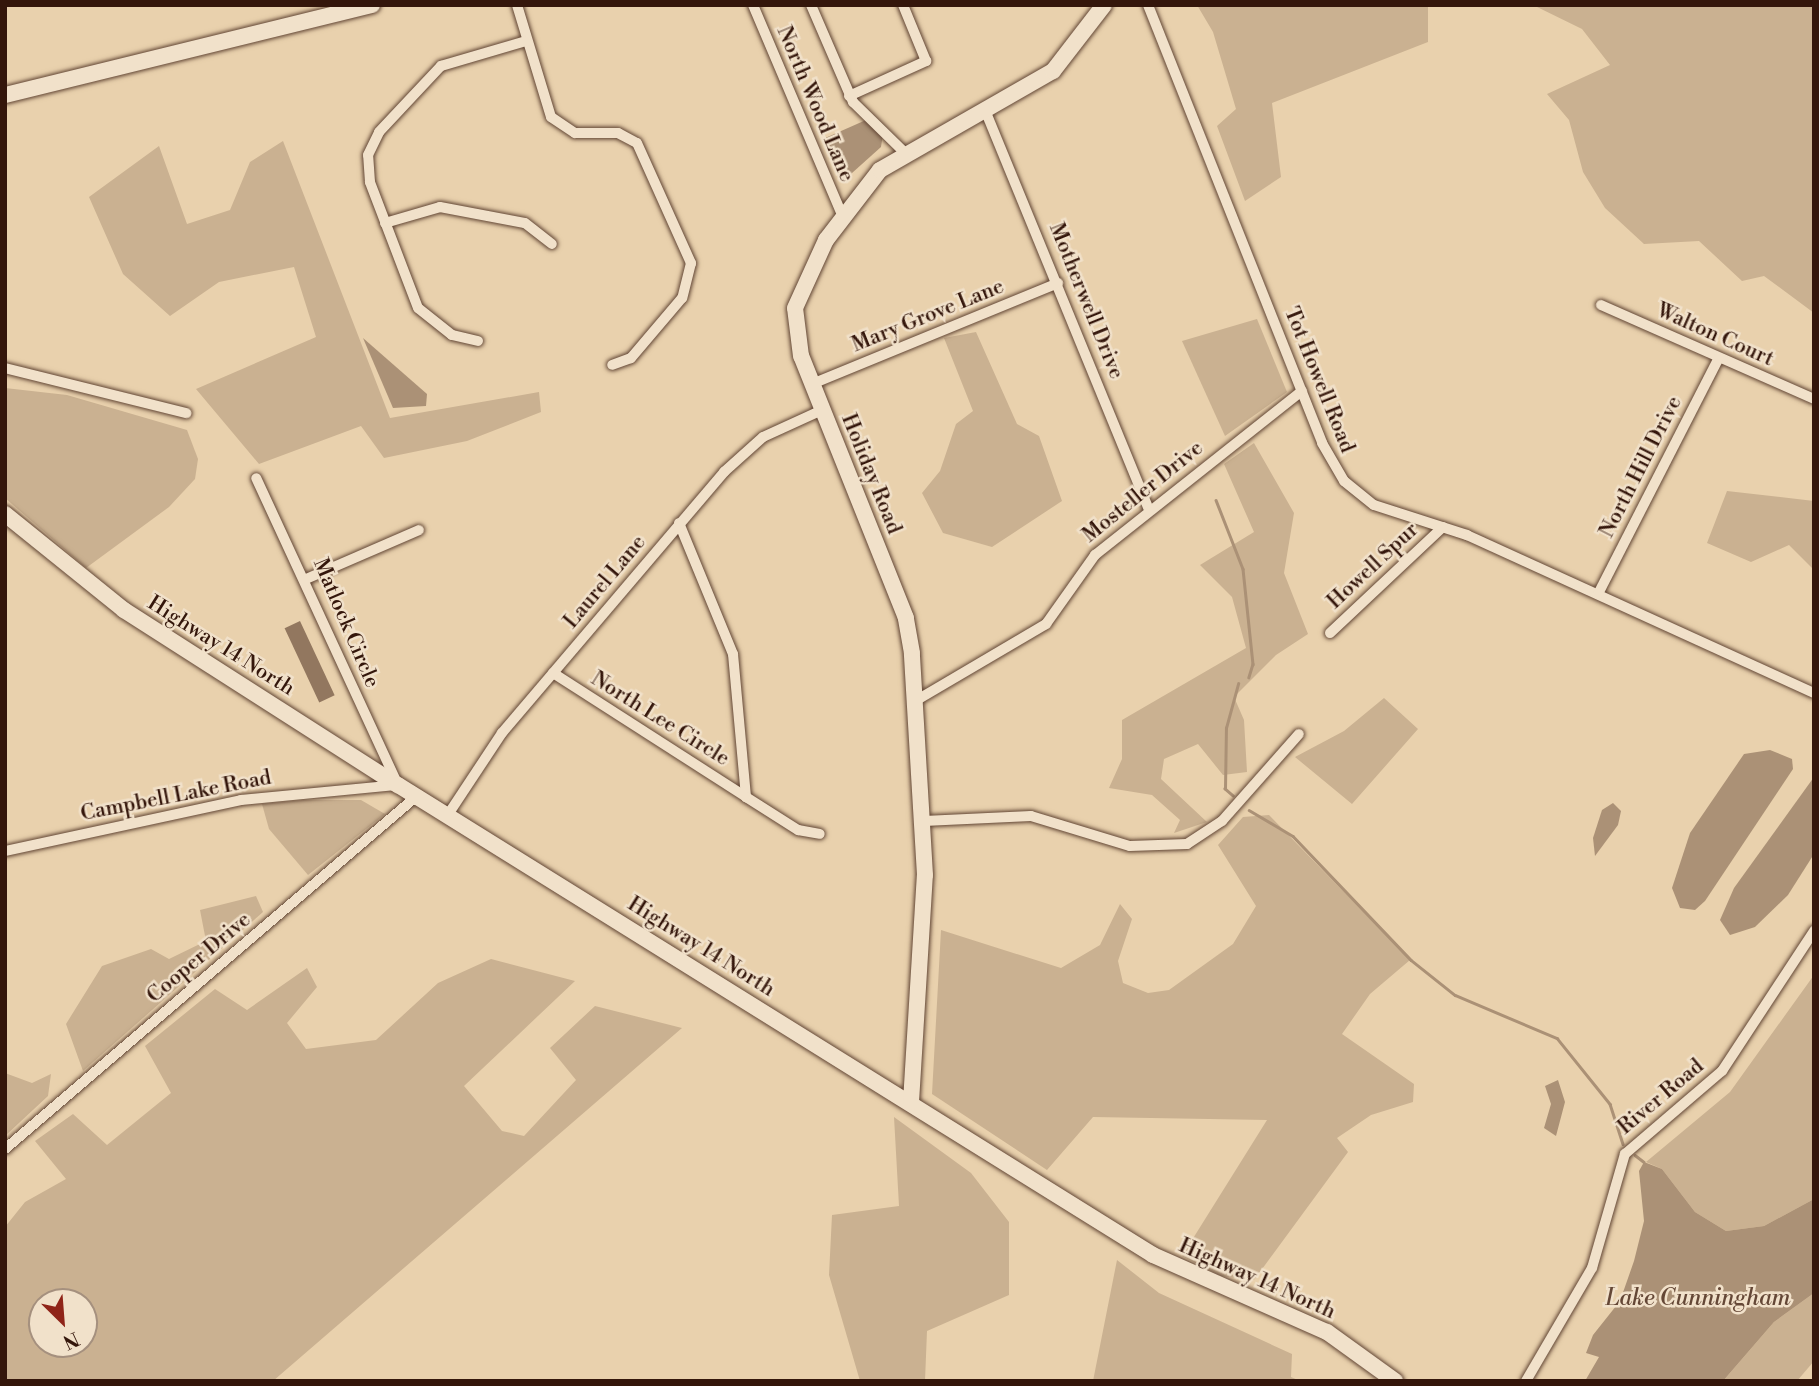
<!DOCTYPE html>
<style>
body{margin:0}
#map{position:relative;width:1819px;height:1386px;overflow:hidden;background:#e9d1ad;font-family:"Libre Bodoni",serif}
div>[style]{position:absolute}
.green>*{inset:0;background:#cab191}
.water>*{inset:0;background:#ab9176}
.stream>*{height:2.5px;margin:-1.25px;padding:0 1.25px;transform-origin:1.25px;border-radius:1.25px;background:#ab9176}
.building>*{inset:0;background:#92775f;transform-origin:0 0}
.roads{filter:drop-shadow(0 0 2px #614534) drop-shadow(0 0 2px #614534)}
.street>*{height:10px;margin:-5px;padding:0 5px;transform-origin:5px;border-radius:5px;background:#f1e1ca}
.secondary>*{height:16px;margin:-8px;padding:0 8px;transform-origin:8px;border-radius:8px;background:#f1e1ca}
span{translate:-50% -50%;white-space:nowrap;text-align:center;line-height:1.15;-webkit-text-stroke:5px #f1e1ca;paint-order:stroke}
.street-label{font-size:21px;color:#34160b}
.water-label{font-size:23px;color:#644736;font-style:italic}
.frame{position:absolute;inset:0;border:7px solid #34160b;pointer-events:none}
.north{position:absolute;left:28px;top:1288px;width:70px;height:70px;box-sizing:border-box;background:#f1e1ca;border:2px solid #a5907e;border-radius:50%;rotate:155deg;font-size:19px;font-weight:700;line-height:28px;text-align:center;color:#34160b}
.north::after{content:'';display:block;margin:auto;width:24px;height:32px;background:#8f2418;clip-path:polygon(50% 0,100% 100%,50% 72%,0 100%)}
</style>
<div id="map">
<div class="green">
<div style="clip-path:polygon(1197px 5px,1428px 5px,1428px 42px,1272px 103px,1281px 177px,1245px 201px,1217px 126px,1236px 109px,1213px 32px)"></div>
<div style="clip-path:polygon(1533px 5px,1814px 5px,1814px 313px,1764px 276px,1742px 281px,1699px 241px,1644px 244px,1605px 208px,1583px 172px,1569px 120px,1547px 94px,1610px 65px,1582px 29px)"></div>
<div style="clip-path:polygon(283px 141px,390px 418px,539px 392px,541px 412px,467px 441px,384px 458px,361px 426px,259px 464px,196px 389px,316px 337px,294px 267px,219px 282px,170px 316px,123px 274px,89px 197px,159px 146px,187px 224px,230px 210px,250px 162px)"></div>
<div style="clip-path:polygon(1257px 319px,1287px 392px,1225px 436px,1182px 341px)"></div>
<div style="clip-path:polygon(976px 332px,1017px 424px,1039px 436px,1062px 501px,992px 547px,943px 533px,922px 493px,940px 471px,956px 424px,973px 411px,944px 338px)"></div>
<div style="clip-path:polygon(5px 388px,67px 395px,187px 430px,198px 459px,195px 479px,169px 507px,86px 568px,5px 498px)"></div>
<div style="clip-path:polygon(1254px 443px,1294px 513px,1284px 573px,1308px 634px,1276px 655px,1234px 697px,1244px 720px,1247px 772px,1223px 775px,1198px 744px,1164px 759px,1161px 779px,1207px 822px,1174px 833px,1180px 820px,1152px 795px,1109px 788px,1122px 759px,1122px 720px,1246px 648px,1232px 597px,1200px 565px,1254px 532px,1224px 464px)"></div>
<div style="clip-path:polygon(1727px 491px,1814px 501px,1814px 570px,1789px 545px,1751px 562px,1707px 543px)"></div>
<div style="clip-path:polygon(1384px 698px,1418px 729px,1352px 804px,1295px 757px,1344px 731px)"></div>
<div style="clip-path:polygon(304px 800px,361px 800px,385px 814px,308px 875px,269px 829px,262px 804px)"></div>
<div style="clip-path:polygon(1269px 815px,1410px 960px,1370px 994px,1342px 1034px,1414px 1084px,1413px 1102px,1371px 1115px,1337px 1138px,1348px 1152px,1254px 1280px,1221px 1276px,1182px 1256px,1267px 1120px,1093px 1117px,1047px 1170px,932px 1094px,941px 930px,1061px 968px,1100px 945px,1120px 904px,1132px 919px,1118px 961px,1123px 983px,1148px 993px,1169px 990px,1233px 944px,1256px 906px,1218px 845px,1243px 817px)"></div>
<div style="clip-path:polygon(256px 896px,263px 912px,83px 1071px,66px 1024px,102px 966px,151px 949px,169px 959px,206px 941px,200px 910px)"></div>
<div style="clip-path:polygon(evenodd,491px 959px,575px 981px,464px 1086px,502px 1131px,524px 1136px,576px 1080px,550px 1048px,595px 1006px,682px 1028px,273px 1381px,5px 1381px,5px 1227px,25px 1202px,66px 1179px,35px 1141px,73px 1114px,107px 1145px,171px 1093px,145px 1046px,215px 989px,247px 1010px,307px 968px,317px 987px,287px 1023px,306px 1049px,376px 1040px,438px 983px,491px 959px,42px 1302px,84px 1302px,84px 1344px,42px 1344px,42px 1302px)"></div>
<div style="clip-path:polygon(1814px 975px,1814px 1199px,1764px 1226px,1726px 1231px,1695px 1212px,1662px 1169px,1646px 1162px,1730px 1092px)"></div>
<div style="clip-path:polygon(5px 1073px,32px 1083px,51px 1074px,48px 1096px,5px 1136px)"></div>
<div style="clip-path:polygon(894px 1117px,971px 1173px,1009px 1222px,1009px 1295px,927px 1331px,925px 1381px,860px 1381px,829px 1275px,832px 1215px,899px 1206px)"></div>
<div style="clip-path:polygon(1117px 1260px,1159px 1293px,1292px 1354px,1291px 1377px,1300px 1381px,1093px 1381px)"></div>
<div style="clip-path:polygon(1814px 1293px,1814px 1361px,1797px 1381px,1723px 1381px,1774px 1322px)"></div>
</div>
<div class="water">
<div style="clip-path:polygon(866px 120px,883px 134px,881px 147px,842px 182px,823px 139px)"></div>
<div style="clip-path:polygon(363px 338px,427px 394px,426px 406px,393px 408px)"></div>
<div style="clip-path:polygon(1770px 750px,1792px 759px,1793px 769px,1705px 901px,1695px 910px,1680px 908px,1672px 888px,1690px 833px,1744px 754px)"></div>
<div style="clip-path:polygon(1814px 777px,1814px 854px,1788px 895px,1755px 927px,1730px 935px,1720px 920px,1734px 888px)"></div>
<div style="clip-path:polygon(1613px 803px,1621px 811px,1618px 825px,1595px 856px,1593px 838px,1602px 810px)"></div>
<div style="clip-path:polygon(1558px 1080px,1565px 1102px,1556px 1136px,1544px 1128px,1551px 1104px,1545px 1086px)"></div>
<div style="clip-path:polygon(1644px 1162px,1662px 1169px,1695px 1212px,1726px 1231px,1764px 1226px,1814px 1199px,1814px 1293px,1774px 1322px,1723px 1381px,1585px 1381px,1599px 1357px,1586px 1353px,1593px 1335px,1620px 1301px,1634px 1261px,1644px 1221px,1639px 1171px)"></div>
</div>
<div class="stream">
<div style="left:1216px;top:500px;width:74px;rotate:68.6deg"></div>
<div style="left:1243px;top:569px;width:96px;rotate:84deg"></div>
<div style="left:1253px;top:664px;width:14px;rotate:107deg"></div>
<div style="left:1233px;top:796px;width:11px;rotate:-139deg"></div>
<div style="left:1225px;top:789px;width:61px;rotate:-89.1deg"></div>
<div style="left:1226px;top:728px;width:46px;rotate:-74.7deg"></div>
<div style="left:1249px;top:810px;width:51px;rotate:30.6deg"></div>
<div style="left:1293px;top:836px;width:171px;rotate:46.4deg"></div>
<div style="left:1411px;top:960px;width:56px;rotate:38.5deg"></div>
<div style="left:1455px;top:995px;width:111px;rotate:22.9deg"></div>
<div style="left:1557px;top:1038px;width:85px;rotate:51.2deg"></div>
<div style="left:1610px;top:1104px;width:42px;rotate:72deg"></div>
<div style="left:1635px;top:1155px;width:11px;rotate:38deg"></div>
</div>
<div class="building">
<div style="left:300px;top:621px;width:82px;height:17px;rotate:65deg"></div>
</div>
<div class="roads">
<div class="street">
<div style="left:517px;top:5px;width:117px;rotate:73.1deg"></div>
<div style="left:551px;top:117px;width:29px;rotate:34deg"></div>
<div style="left:575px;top:133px;width:43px"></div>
<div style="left:618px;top:133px;width:21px;rotate:28deg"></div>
<div style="left:637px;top:143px;width:132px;rotate:65.8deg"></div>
<div style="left:691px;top:263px;width:36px;rotate:104deg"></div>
<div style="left:682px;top:298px;width:79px;rotate:130.4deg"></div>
<div style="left:631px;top:358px;width:20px;rotate:160deg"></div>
<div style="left:753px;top:5px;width:230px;rotate:67deg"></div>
<div style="left:811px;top:5px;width:106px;rotate:66.6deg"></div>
<div style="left:853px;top:102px;width:71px;rotate:44.4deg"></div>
<div style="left:1148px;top:5px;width:471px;rotate:68.3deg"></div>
<div style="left:1322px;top:443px;width:44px;rotate:59.9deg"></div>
<div style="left:1344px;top:481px;width:38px;rotate:39deg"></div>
<div style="left:1374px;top:505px;width:98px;rotate:17.9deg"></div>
<div style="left:1467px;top:535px;width:381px;rotate:24.5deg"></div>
<div style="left:849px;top:96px;width:85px;rotate:-24.4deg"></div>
<div style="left:926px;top:61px;width:61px;rotate:-112.3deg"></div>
<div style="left:985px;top:110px;width:430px;rotate:67.7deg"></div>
<div style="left:385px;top:223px;width:57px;rotate:-16.2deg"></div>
<div style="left:440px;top:207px;width:86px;rotate:10.7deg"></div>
<div style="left:525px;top:223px;width:34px;rotate:38deg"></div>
<div style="left:1601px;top:305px;width:233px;rotate:23.8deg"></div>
<div style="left:478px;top:341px;width:27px;rotate:-167deg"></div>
<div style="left:452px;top:335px;width:43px;rotate:-141.5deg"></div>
<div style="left:418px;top:308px;width:135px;rotate:-110.9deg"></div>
<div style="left:370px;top:182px;width:27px;rotate:-94deg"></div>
<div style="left:368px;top:155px;width:25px;rotate:-64deg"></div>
<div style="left:379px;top:132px;width:91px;rotate:-46.8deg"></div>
<div style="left:441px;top:66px;width:89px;rotate:-16.4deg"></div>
<div style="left:5px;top:368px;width:187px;rotate:14deg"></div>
<div style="left:812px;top:384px;width:266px;rotate:-22.3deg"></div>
<div style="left:679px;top:523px;width:142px;rotate:67.6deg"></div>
<div style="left:733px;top:654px;width:144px;rotate:84.8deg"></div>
<div style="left:746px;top:797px;width:62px;rotate:32.4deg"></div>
<div style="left:798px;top:830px;width:22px;rotate:10deg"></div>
<div style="left:306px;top:579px;width:123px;rotate:-23.4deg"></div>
<div style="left:1598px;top:594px;width:265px;rotate:-62.9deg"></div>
<div style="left:1330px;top:633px;width:155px;rotate:-43.2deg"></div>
<div style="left:553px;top:673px;width:229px;rotate:32.7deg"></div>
<div style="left:917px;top:700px;width:150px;rotate:-30.5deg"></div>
<div style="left:1046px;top:624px;width:85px;rotate:-54.6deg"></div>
<div style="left:1095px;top:555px;width:264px;rotate:-38.4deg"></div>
<div style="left:449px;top:813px;width:96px;rotate:-56.5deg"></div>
<div style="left:502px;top:733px;width:343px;rotate:-49.6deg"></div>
<div style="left:724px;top:472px;width:52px;rotate:-41.9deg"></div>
<div style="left:763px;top:437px;width:65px;rotate:-24.6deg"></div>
<div style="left:924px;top:821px;width:107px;rotate:-2.7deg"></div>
<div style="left:1031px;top:816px;width:103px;rotate:16.9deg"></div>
<div style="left:1130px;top:846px;width:57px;rotate:-2deg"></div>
<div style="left:1187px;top:844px;width:42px;rotate:-33.3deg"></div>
<div style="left:1222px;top:821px;width:116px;rotate:-48.5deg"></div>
<div style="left:5px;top:851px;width:241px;rotate:-12.2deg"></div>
<div style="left:241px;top:800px;width:158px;rotate:-5.5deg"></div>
<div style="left:398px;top:785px;width:338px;rotate:-114.8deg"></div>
<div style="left:5px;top:1149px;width:544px;rotate:-40.6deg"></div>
<div style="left:1526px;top:1381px;width:131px;rotate:-59.7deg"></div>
<div style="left:1592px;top:1268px;width:119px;rotate:-73.9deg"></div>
<div style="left:1625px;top:1154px;width:128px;rotate:-40.6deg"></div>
<div style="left:1722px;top:1071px;width:168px;rotate:-56.7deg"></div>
</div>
<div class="secondary">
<div style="left:5px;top:95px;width:378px;rotate:-13.8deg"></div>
<div style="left:5px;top:514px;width:153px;rotate:38.9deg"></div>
<div style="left:124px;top:610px;width:325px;rotate:32.6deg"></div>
<div style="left:398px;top:785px;width:889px;rotate:31.9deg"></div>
<div style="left:1153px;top:1255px;width:190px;rotate:23.9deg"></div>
<div style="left:1327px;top:1332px;width:84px;rotate:35.8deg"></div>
<div style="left:911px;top:1102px;width:227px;rotate:-86.5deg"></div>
<div style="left:925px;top:875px;width:222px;rotate:-93.4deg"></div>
<div style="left:912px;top:653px;width:36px;rotate:-100deg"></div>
<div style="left:906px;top:618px;width:282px;rotate:-111.8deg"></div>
<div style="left:801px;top:356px;width:48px;rotate:-97.1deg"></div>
<div style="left:795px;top:308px;width:75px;rotate:-65.5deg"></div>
<div style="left:826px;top:240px;width:88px;rotate:-52.4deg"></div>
<div style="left:880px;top:170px;width:199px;rotate:-29.8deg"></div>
<div style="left:1053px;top:71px;width:83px;rotate:-52.3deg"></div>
</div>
</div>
<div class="street-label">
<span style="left:815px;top:104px;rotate:67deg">North Wood Lane</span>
<span style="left:1086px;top:301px;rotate:68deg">Motherwell Drive</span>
<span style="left:928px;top:316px;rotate:-22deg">Mary Grove Lane</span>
<span style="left:1715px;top:335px;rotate:24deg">Walton Court</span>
<span style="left:1319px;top:380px;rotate:68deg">Tot Howell Road</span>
<span style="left:1641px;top:467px;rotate:-63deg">North Hill Drive</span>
<span style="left:871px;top:474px;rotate:68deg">Holiday Road</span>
<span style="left:1143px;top:492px;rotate:-39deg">Mosteller Drive</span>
<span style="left:1373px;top:566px;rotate:-43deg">Howell Spur</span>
<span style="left:605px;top:582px;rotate:-50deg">Laurel Lane</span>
<span style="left:346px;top:623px;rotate:67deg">Matlock Circle</span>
<span style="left:221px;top:646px;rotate:32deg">Highway 14 North</span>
<span style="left:660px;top:719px;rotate:32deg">North Lee Circle</span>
<span style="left:176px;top:796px;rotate:-11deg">Campbell Lake Road</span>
<span style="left:701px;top:947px;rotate:32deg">Highway 14 North</span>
<span style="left:199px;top:958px;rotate:-40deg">Cooper Drive</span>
<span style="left:1661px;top:1097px;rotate:-40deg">River Road</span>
<span style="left:1257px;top:1279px;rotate:24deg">Highway 14 North</span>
</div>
<div class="water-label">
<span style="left:1698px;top:1298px">Lake Cunningham</span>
</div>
<div class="frame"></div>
<div class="north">N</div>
</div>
